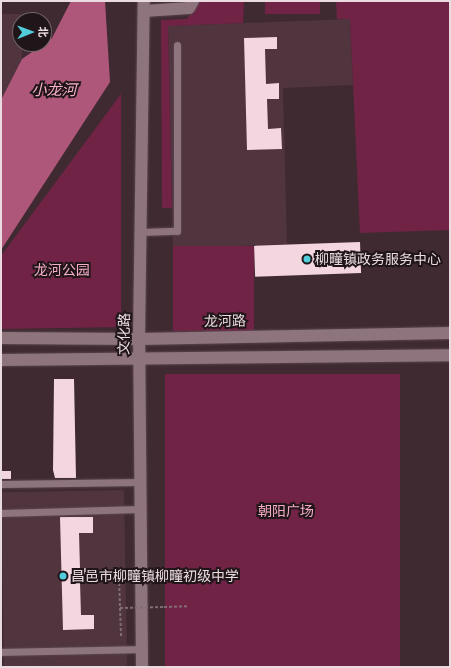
<!DOCTYPE html>
<meta charset="utf-8">
<style>
body{margin:0}
#map{position:relative;width:451px;height:668px;overflow:hidden;background:#402a32;font-family:Barlow,"Noto Sans SC",sans-serif}
div>[style]{position:absolute}
.built>*{inset:0;background:#50343e;transform-origin:0 0}
.green>*{inset:0;background:#712346;transform-origin:0 0}
.water>*{inset:0;background:#af577a}
.building>*{inset:0;background:#f3d6df;transform-origin:0 0}
.path>*{height:2px;margin-top:-1px;transform-origin:0;background:repeating-linear-gradient(90deg,#816d74 0 3px,transparent 0 5px)}
.roads{filter:drop-shadow(0 0 1px #59464d) drop-shadow(0 0 1px #59464d)}
.lane>*{height:7px;margin:-3.5px;padding:0 3.5px;transform-origin:3.5px;border-radius:3.5px;background:#8e747d}
.street>*{height:12px;margin:-6px;padding:0 6px;transform-origin:6px;border-radius:6px;background:#8e747d}
.secondary>*{height:12px;margin:-6px;padding:0 6px;transform-origin:6px;border-radius:6px;background:#8e747d}
.path-bridge>*{height:2px;margin-top:-1px;transform-origin:0;background:repeating-linear-gradient(90deg,#816d74 0 3px,transparent 0 5px)}
.dots>*{width:11px;height:11px;translate:-50% -50%;box-sizing:border-box;border:2px solid #201619;border-radius:50%}
span{translate:-50% -50%;white-space:nowrap;text-align:center;line-height:1.15;-webkit-text-stroke:4px #201619;paint-order:stroke}
.poi-label{font-size:14px;color:#eadbe0}
.left{translate:0 -50%;text-align:left}
.park-label{font-size:14px;color:#f5adc6}
.street-label{font-size:14px;color:#eadbe0}
.water-label{font-size:15px;color:#f9b1ca;font-style:italic}
.frame{position:absolute;inset:0;border:2px solid #eadbe0;pointer-events:none}
.north{position:absolute;left:12px;top:12px;width:40px;height:40px;box-sizing:border-box;background:#201619;border:1px solid #716569;border-radius:50%;rotate:89deg;font-size:11px;font-weight:700;line-height:16px;text-align:center;color:#eadbe0}
.north::after{content:'';display:block;margin:auto;width:14px;height:18px;background:#52cbda;clip-path:polygon(50% 0,100% 100%,50% 72%,0 100%)}
</style>
<div id="map">
<div class="built">
<div style="clip-path:polygon(1px 14px,21px 14px,22px 59px,1px 100px)"></div>
<div style="clip-path:polygon(350px 19px,353px 85px,283px 88px,287px 244px,173px 249px,168px 26px)"></div>
<div style="left:124px;top:490px;width:177px;height:123px;rotate:89deg"></div>
</div>
<div class="green">
<div style="clip-path:polygon(199px 1px,244px 1px,243px 23px,168px 26px,172px 208px,162px 208px,161px 20px,187px 19px)"></div>
<div style="left:265px;top:1px;width:55px;height:13px"></div>
<div style="clip-path:polygon(336px 1px,450px 1px,450px 230px,360px 233px,350px 19px,337px 19px)"></div>
<div style="clip-path:polygon(121px 94px,121px 327px,1px 329px,1px 256px)"></div>
<div style="left:254px;top:246px;width:85px;height:81px;rotate:90deg"></div>
<div style="left:165px;top:374px;width:235px;height:293px"></div>
</div>
<div class="water">
<div style="clip-path:polygon(71px 1px,105px 1px,110px 82px,1px 250px,1px 100px,22px 59px,52px 38px)"></div>
</div>
<div class="building">
<div style="clip-path:polygon(277px 37px,277px 49px,265px 49px,266px 84px,279px 83px,279px 99px,267px 99px,268px 129px,281px 128px,282px 149px,247px 150px,244px 38px)"></div>
<div style="left:360px;top:242px;width:31px;height:106px;rotate:88deg"></div>
<div style="clip-path:polygon(54px 379px,74px 379px,76px 478px,55px 478px,53px 470px)"></div>
<div style="left:1px;top:471px;width:10px;height:8px"></div>
<div style="clip-path:polygon(60px 517px,93px 517px,93px 533px,79px 533px,80px 568px,94px 568px,94px 582px,80px 582px,81px 615px,94px 615px,94px 629px,63px 630px)"></div>
</div>
<div class="path">
<div style="left:119px;top:578px;width:58px;rotate:88deg"></div>
<div style="left:164px;top:607px;width:24px;rotate:-2deg"></div>
</div>
<div class="roads">
<div class="lane">
<div style="left:141px;top:232px;width:36px;rotate:-2deg"></div>
<div style="left:177px;top:231px;width:186px;rotate:-90deg"></div>
<div style="left:1px;top:484px;width:139px;rotate:-0.8deg"></div>
<div style="left:1px;top:513px;width:139px;rotate:-1.6deg"></div>
<div style="left:1px;top:652px;width:141px;rotate:-1.2deg"></div>
</div>
<div class="street">
<div style="left:144px;top:11px;width:45px;rotate:-3.8deg"></div>
<div style="left:189px;top:8px;width:8px;rotate:-60deg"></div>
</div>
<div class="secondary">
<div style="left:1px;top:338px;width:138px;rotate:0.4deg"></div>
<div style="left:139px;top:339px;width:311px;rotate:-1.1deg"></div>
<div style="left:1px;top:360px;width:449px;rotate:-0.6deg"></div>
<div style="left:142px;top:667px;width:328px;rotate:-90.5deg"></div>
<div style="left:139px;top:339px;width:338px;rotate:-89.2deg"></div>
</div>
</div>
<div class="path-bridge">
<div style="left:120px;top:608px;width:44px;rotate:-1.3deg"></div>
</div>
<div class="dots">
<div style="left:307px;top:259px;background:#52cbda"></div>
<div style="left:63px;top:576px;background:#52cbda"></div>
</div>
<div class="poi-label">
<span class="left" style="left:315px;top:259px">柳疃镇政务服务中心</span>
<span class="left" style="left:71px;top:576px">昌邑市柳疃镇柳疃初级中学</span>
</div>
<div class="park-label">
<span style="left:62px;top:270px">龙河公园</span>
<span style="left:286px;top:511px">朝阳广场</span>
</div>
<div class="street-label">
<span style="left:225px;top:321px;rotate:-1deg">龙河路</span>
<span style="left:124px;top:334px;rotate:-89deg">文化路</span>
</div>
<div class="water-label">
<span style="left:54px;top:90px">小龙河</span>
</div>
<div class="frame"></div>
<div class="north">北</div>
</div>
